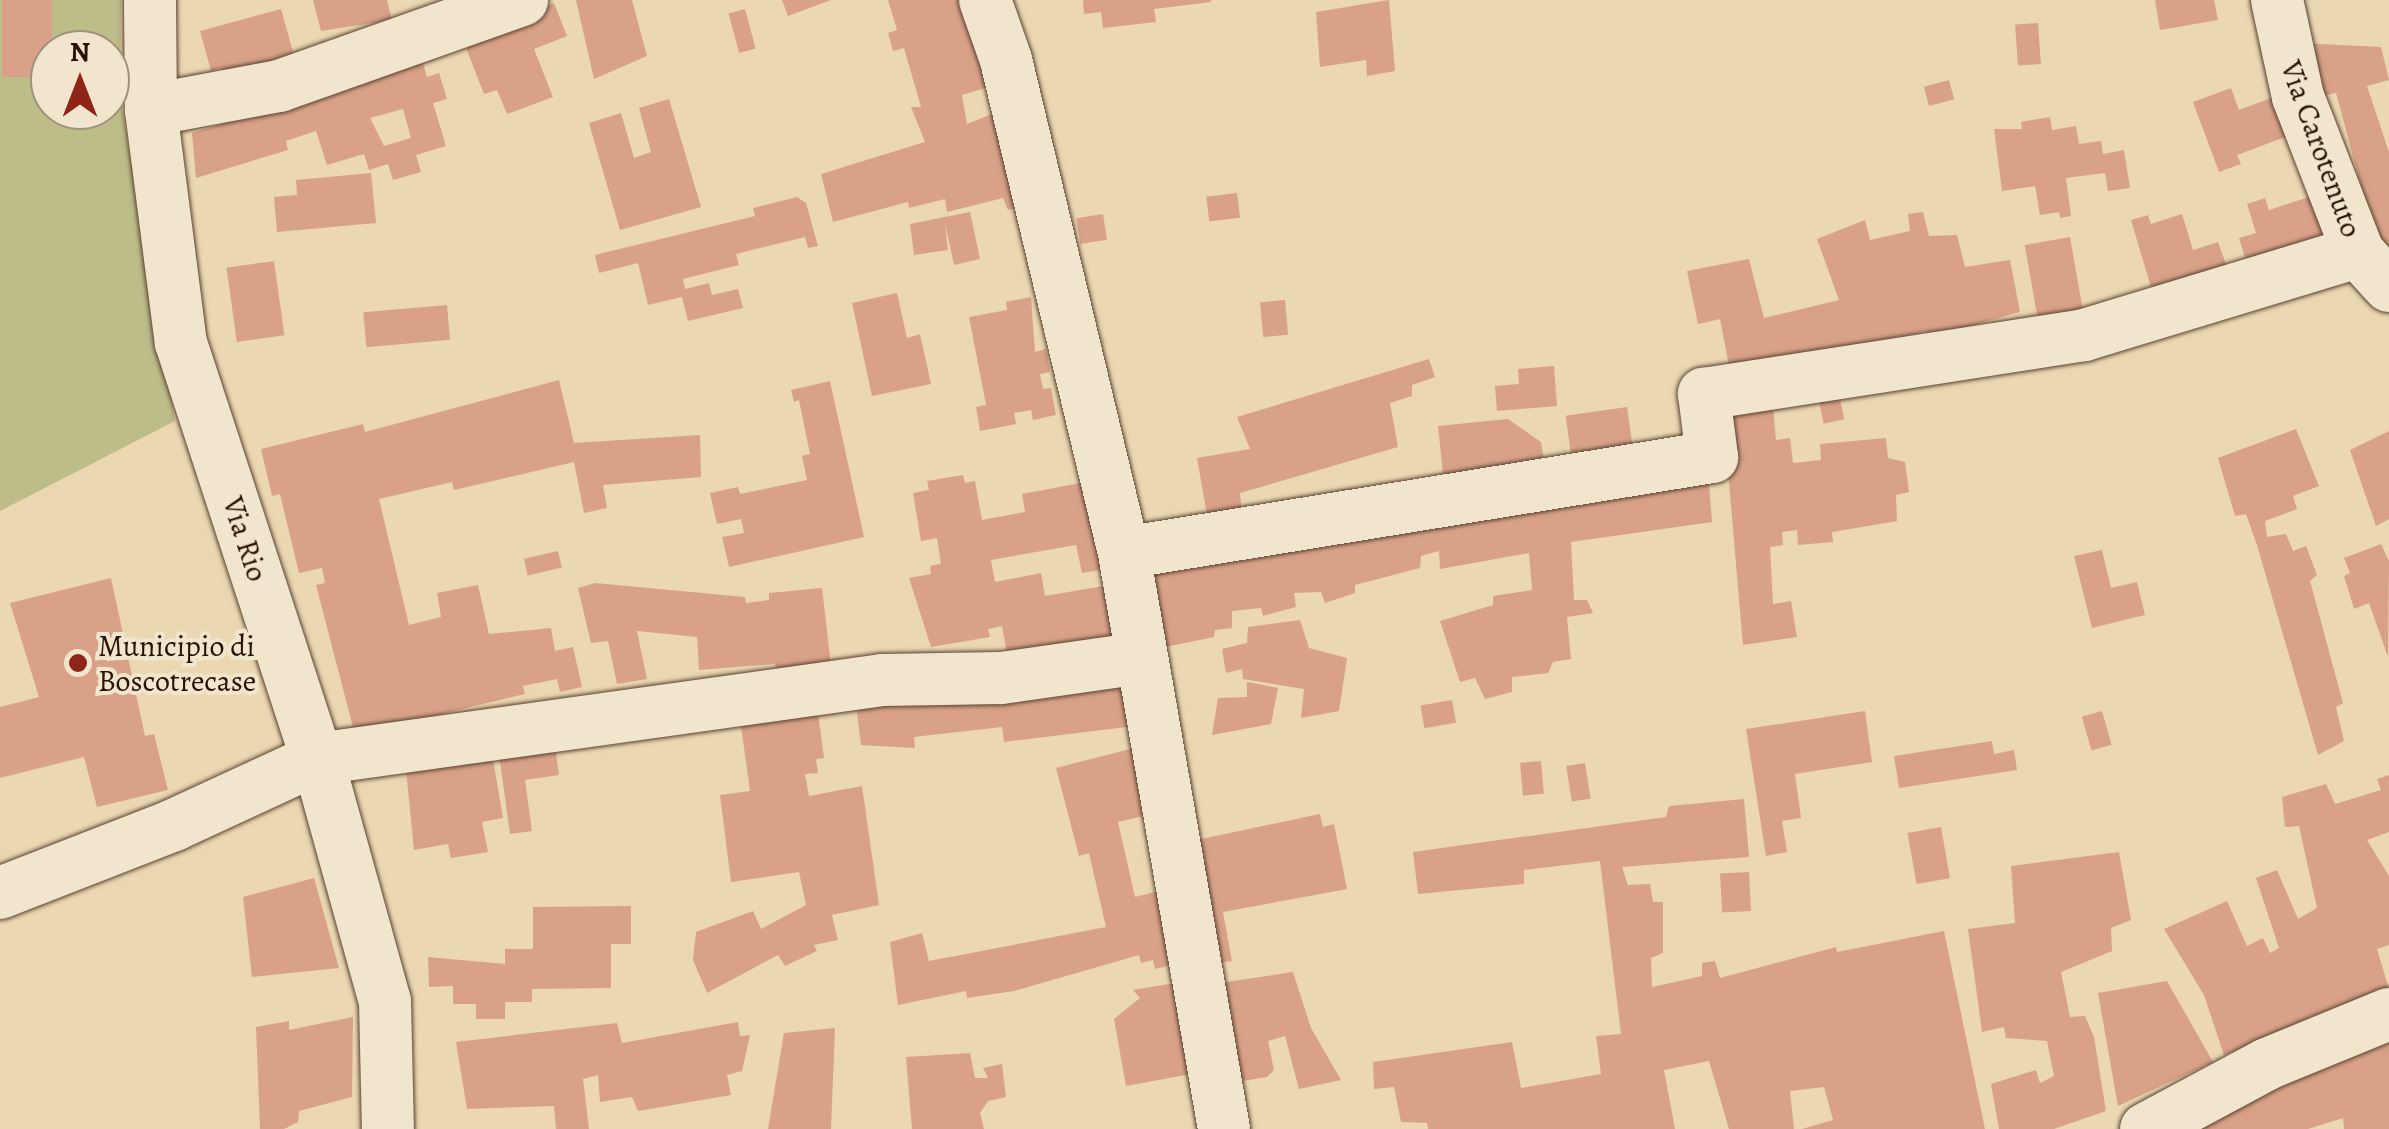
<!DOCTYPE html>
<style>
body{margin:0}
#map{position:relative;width:2389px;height:1129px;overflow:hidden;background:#ebd7b2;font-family:Alegreya,serif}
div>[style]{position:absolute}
.green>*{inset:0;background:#bcbd89}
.building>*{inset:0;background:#d9a288;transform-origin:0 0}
.roads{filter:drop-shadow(0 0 2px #5a4230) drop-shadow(0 0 2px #5a4230)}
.minor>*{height:52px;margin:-26px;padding:0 26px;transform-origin:26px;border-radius:26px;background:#f2e5cd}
.dots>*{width:28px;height:28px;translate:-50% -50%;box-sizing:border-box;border:5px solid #f2e5cd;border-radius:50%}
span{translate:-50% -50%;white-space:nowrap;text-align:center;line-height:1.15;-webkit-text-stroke:8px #f2e5cd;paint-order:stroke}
.street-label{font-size:30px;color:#2a1105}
.poi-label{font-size:30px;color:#2a1105}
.left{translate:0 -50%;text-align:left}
.north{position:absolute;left:30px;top:30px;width:100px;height:100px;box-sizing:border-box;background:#f2e5cd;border:2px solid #a2907d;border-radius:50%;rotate:0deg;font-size:28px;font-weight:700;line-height:40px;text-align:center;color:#2a1105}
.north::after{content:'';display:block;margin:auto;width:35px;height:45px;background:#8f2418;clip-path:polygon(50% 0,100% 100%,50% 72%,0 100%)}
</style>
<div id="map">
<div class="green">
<div style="clip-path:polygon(evenodd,0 0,121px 0,120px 97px,175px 421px,0 511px,0 0,50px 50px,110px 50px,110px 110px,50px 110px,50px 50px)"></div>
</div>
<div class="building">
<div style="left:2px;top:0;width:50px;height:77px"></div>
<div style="clip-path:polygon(313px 0,387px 0,392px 20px,321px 31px)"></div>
<div style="clip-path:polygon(576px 0,632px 0,647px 56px,594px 79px)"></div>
<div style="clip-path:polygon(782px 0,831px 0,788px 16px)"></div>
<div style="clip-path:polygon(888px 0,977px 0,1002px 83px,962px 95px,967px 124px,1009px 107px,1034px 204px,1008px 210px,1003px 198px,947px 212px,945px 199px,909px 208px,908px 202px,833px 222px,821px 174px,925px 142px,911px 107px,921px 107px,904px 48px,893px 51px,888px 33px,897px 30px)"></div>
<div style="clip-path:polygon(1083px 0,1211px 0,1211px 2px,1154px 9px,1156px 22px,1103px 28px,1101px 12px,1084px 14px)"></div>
<div style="clip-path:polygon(1389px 0,1395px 71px,1367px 76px,1366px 60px,1320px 67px,1316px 12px)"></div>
<div style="clip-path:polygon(2155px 0,2214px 0,2218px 20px,2160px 30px)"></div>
<div style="clip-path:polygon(554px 3px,567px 36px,534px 49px,553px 97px,507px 114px,497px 90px,484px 94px,462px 38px)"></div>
<div style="clip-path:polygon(281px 9px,299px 73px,226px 84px,221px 68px,211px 71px,200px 31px)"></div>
<div style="left:745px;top:9px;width:41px;height:17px;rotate:75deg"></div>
<div style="left:2038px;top:23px;width:41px;height:23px;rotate:86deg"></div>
<div style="clip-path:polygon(2299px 43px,2381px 47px,2389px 80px,2367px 86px,2389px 152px,2389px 270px,2345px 191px,2361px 186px,2336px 93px,2308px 99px)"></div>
<div style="clip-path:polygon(evenodd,421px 56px,427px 77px,439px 73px,447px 99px,433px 103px,446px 146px,416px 155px,421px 172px,393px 180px,388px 164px,369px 170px,364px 154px,327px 165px,316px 131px,286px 141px,288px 150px,196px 178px,192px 133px,377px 78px,421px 56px,403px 109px,411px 138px,384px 146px,370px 118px,403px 109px)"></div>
<div style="left:1949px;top:80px;width:20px;height:26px;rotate:75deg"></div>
<div style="clip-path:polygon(2231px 88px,2239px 110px,2279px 95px,2293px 134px,2237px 155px,2241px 164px,2219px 172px,2193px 102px)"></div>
<div style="clip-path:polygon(669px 99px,701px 207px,620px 230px,589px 123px,621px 113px,634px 158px,651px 152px,639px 108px)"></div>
<div style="clip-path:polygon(2050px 117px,2052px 130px,2076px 126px,2079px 144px,2101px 141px,2103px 154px,2124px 150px,2130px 188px,2108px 191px,2105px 173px,2066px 178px,2071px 216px,2060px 218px,2059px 212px,2040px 215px,2035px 186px,2002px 191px,1994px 129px,2022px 129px,2021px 122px)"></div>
<div style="clip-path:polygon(371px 173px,376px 223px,277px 232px,274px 197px,297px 195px,296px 180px)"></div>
<div style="clip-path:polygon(2327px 191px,2345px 252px,2252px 280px,2239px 238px,2256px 233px,2247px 204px,2265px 198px,2269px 210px)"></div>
<div style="left:1237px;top:193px;width:25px;height:31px;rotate:83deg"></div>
<div style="clip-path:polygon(797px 197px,806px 203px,818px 246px,808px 248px,805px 237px,736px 254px,739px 265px,683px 279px,685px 289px,709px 283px,712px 295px,738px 289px,743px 308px,688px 321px,682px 297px,648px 305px,638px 263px,599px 273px,595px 255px,755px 216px,753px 208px)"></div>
<div style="clip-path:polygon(970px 212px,980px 259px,954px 265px,945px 223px,948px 250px,914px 255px,910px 224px)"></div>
<div style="clip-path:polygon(1923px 212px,1929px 236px,1957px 235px,1965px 267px,2010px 260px,2020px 312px,1952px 331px,1929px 353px,1926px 331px,1807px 362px,1730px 371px,1720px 319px,1698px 324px,1687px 271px,1749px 259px,1764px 318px,1839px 300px,1817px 239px,1865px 220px,1870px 240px,1910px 231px,1908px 214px)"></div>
<div style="left:1103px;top:214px;width:26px;height:27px;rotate:81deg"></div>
<div style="clip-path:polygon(2182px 214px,2193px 250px,2218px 242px,2234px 286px,2153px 294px,2131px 220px,2148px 215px,2151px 224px)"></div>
<div style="left:2070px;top:237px;width:94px;height:46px;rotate:80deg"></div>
<div style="left:274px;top:261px;width:75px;height:48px;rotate:82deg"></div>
<div style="clip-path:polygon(897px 293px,907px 338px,920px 334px,931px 384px,872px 396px,852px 303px)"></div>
<div style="clip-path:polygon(1031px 297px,1035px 352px,1046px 349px,1050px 372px,1040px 374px,1043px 389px,1051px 388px,1056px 415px,1033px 420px,1031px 410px,1014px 413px,1016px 424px,980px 431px,976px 407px,986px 405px,969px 317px,1007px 310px,1006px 302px)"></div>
<div style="left:1285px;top:300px;width:35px;height:25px;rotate:85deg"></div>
<div style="left:447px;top:305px;width:35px;height:84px;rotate:85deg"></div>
<div style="clip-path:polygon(1429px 359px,1435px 377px,1412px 385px,1412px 396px,1390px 403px,1398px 447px,1240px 493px,1243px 527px,1210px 532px,1197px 458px,1250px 449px,1237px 417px)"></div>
<div style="clip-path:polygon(1554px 366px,1557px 406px,1497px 411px,1495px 386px,1519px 384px,1518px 369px)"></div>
<div style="clip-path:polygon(559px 380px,574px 443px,700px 435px,701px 477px,603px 485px,607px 508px,584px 513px,574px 462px,454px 490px,452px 482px,379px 499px,409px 625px,441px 617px,437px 593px,478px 585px,489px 634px,551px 628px,555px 651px,573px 647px,582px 687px,560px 692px,557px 679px,523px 686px,525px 694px,355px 735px,316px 585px,325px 583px,322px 568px,299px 573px,280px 494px,272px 496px,261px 449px,363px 424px,365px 432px)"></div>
<div style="clip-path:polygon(830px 381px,864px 537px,729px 567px,722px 537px,744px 533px,741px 519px,717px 524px,710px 493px,738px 487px,740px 494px,807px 480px,802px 456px,810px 454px,799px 400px,794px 402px,791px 390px)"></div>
<div style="left:1838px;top:390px;width:30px;height:21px;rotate:78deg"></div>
<div style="clip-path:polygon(1772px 396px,1776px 440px,1790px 438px,1793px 463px,1821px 460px,1820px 444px,1886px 438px,1888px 458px,1905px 462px,1909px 492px,1896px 495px,1897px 521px,1832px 532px,1833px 542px,1798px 545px,1797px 530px,1782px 532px,1783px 545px,1770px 547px,1773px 604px,1791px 601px,1797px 637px,1743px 645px,1722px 402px)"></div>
<div style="left:1627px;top:407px;width:49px;height:62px;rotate:82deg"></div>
<div style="clip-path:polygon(1508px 419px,1541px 442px,1547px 476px,1445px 493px,1438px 426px)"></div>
<div style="clip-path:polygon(2296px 429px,2319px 486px,2293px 496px,2297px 509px,2265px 521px,2267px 537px,2286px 534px,2293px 551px,2306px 546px,2317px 575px,2310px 581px,2343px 703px,2336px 707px,2344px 741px,2318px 755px,2257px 545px,2246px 514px,2235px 516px,2218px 458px)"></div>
<div style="clip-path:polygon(2389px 431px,2389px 519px,2376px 526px,2350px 450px)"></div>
<div style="clip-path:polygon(963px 475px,965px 483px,975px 481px,982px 520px,1025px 512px,1022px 494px,1097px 480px,1118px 567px,1082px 573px,1076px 545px,991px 560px,995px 582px,1041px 573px,1045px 596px,1115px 584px,1127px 652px,1010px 672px,1002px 626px,988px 629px,990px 637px,931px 647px,909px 578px,931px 574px,930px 566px,941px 564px,937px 538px,921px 541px,913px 493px,929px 490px,927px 481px)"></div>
<div style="clip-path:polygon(1709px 483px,1712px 522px,1571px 542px,1574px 600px,1587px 600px,1593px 613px,1567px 617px,1571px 659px,1553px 662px,1548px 673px,1512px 677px,1512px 692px,1485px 699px,1475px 678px,1460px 682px,1440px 621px,1493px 605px,1493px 596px,1532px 590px,1529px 553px,1440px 569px,1439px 551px,1421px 556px,1420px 568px,1355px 585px,1355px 593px,1325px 603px,1321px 592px,1294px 593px,1296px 607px,1263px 616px,1261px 608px,1232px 611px,1232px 628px,1215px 630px,1214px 637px,1151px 650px,1136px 569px,1611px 489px,1612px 500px)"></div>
<div style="clip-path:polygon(2381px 544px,2389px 561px,2388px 657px,2369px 603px,2354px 609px,2344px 576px,2350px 573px,2344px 558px)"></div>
<div style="clip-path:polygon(2102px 550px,2111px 588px,2137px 582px,2145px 615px,2092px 628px,2074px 556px)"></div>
<div style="left:558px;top:551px;width:17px;height:35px;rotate:77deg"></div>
<div style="clip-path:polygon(111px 578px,145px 736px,154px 734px,168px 790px,97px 807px,84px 757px,0 778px,0 707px,39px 697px,10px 603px)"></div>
<div style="clip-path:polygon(595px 583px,745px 597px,746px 603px,769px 600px,769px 593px,822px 588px,831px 666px,777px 673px,775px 664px,699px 670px,697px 637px,637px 631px,647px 679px,617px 684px,608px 641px,591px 643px,578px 588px)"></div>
<div style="clip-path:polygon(1300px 620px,1309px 648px,1347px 658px,1339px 711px,1301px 718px,1304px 689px,1243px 679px,1242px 669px,1226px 673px,1222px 649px,1247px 643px,1248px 627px)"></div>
<div style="clip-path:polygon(1129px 671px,1135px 726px,1004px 742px,1002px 727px,914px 737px,915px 748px,861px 745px,856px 704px)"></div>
<div style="clip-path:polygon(1247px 682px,1278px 688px,1271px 724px,1212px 735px,1218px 698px,1247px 697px)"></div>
<div style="left:1452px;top:700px;width:23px;height:32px;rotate:80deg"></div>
<div style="clip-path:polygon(817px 705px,824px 758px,816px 759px,818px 773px,805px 774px,809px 796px,862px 786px,879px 905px,832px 915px,838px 940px,814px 945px,817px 951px,785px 966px,778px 955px,707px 993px,693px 960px,696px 932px,753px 911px,761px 929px,806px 905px,799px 872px,731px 882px,720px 795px,750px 791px,741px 726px)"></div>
<div style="clip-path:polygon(1865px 711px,1872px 762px,1795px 774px,1801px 818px,1782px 821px,1787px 852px,1766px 856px,1746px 729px)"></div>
<div style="left:2102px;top:711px;width:35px;height:21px;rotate:74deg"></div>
<div style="clip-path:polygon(554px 740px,559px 775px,525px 780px,532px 831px,510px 834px,498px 747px)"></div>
<div style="clip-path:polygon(1992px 741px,1994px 754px,2014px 750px,2017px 770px,1899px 788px,1894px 756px)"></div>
<div style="clip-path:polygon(491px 747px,503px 818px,482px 822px,488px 852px,451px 858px,448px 844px,414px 850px,405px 760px)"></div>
<div style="clip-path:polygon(1138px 747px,1149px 795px,1139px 797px,1143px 816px,1118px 822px,1135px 897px,1171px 888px,1176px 964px,1155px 969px,1153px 960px,1141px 963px,1139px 955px,1014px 991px,967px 998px,966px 991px,898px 1005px,890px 942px,922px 933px,929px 961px,1106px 927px,1089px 853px,1079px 856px,1056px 768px)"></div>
<div style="left:1541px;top:761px;width:33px;height:21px;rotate:85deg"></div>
<div style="left:1585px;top:763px;width:36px;height:19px;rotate:81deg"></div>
<div style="clip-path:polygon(2389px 775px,2389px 832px,2367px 840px,2389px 876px,2389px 945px,2377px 949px,2389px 989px,2224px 1055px,2204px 995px,2164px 929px,2227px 901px,2247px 946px,2263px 938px,2270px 953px,2279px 948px,2256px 878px,2277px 870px,2298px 919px,2317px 908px,2299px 826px,2285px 827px,2282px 797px,2326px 784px,2335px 804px,2381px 790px,2377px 779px)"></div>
<div style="clip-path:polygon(1744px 799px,1749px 857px,1622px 867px,1628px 885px,1650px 884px,1653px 902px,1663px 902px,1663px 953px,1651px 958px,1652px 987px,1702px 976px,1702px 963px,1715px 961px,1720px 978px,1836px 947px,1837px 952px,1944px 931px,1985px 1129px,1802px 1129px,1833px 1120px,1824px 1087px,1790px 1091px,1794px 1129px,1729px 1129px,1709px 1061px,1664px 1070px,1675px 1129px,1428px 1129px,1427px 1123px,1401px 1122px,1394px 1087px,1374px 1089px,1373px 1062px,1512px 1042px,1521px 1088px,1601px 1074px,1596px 1036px,1621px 1034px,1600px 861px,1524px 870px,1524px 884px,1418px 894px,1413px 852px,1666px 817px,1669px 806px)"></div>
<div style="clip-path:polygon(1320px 814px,1323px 827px,1334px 824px,1347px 889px,1223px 912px,1232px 961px,1209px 964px,1187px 842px)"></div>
<div style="left:1941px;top:827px;width:52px;height:34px;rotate:80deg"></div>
<div style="clip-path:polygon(2119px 852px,2131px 920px,2111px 928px,2112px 951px,2061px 972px,2070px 1017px,2085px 1016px,2094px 1037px,2106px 1111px,2054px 1129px,1999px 1129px,1991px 1084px,2036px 1070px,2040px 1083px,2054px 1076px,2047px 1041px,2006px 1038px,2004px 1027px,1982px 1032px,1968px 929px,2015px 923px,2011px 866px)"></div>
<div style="left:1749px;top:872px;width:39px;height:29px;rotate:87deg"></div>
<div style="clip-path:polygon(314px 878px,339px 968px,252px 977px,243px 897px)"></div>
<div style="clip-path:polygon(631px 906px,631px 944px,611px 944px,611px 988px,532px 989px,532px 1002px,505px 1002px,505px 1019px,476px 1019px,476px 1004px,453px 1004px,453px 986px,429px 987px,428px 957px,505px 964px,505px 949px,533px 949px,533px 907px)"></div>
<div style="clip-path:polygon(1293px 972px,1311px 1028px,1341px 1080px,1299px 1089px,1285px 1036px,1268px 1041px,1274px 1070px,1267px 1077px,1224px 1084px,1206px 985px)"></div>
<div style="clip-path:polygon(2167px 981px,2213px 1062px,2118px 1106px,2098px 993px)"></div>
<div style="clip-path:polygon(1175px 983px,1191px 1074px,1126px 1086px,1114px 1019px,1140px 998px,1133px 990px)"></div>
<div style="clip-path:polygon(353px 1017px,352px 1097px,299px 1111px,298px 1122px,284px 1129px,260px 1129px,256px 1027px,289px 1021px,289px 1030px)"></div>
<div style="clip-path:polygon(738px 1022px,740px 1036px,750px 1035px,742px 1071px,727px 1075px,731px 1095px,638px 1111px,632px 1097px,600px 1102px,598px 1075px,583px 1079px,589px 1129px,556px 1129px,554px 1106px,467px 1109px,456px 1042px,617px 1023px,622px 1043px)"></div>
<div style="clip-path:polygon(835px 1028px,831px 1129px,768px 1129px,784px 1033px)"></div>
<div style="clip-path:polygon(2389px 1031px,2389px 1129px,2344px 1129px,2343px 1118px,2308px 1129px,2189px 1129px)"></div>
<div style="clip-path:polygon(970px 1053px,975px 1078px,988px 1078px,983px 1068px,1002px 1064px,1006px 1097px,988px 1101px,980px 1113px,984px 1129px,912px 1129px,906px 1057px)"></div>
</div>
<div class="roads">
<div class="minor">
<div style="left:150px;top:0;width:110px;rotate:89.5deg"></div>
<div style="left:151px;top:110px;width:235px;rotate:82.7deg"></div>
<div style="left:181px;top:343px;width:450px;rotate:71.9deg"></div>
<div style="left:321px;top:771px;width:239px;rotate:74.5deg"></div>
<div style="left:385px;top:1001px;width:128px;rotate:88.7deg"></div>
<div style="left:985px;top:0;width:64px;rotate:70.7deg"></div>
<div style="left:1006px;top:60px;width:507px;rotate:76.54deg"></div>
<div style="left:1124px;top:553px;width:585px;rotate:80.15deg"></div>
<div style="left:2277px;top:0;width:99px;rotate:77.8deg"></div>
<div style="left:2298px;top:97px;width:166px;rotate:68.8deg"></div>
<div style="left:2358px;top:252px;width:46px;rotate:47.6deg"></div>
<div style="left:151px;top:110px;width:130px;rotate:-10.6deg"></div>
<div style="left:279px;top:86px;width:258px;rotate:-19.5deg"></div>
<div style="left:1124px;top:553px;width:596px;rotate:-9.27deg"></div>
<div style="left:1712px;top:457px;width:64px;rotate:-97.2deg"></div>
<div style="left:1704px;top:394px;width:385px;rotate:-8.8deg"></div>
<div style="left:2084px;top:335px;width:286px;rotate:-16.9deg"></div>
<div style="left:0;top:893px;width:187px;rotate:-21.3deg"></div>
<div style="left:174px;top:825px;width:157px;rotate:-24.8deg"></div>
<div style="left:317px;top:759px;width:571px;rotate:-7.95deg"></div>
<div style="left:883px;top:680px;width:118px;rotate:-1deg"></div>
<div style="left:1001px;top:678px;width:141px;rotate:-8.1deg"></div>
<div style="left:2146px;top:1129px;width:137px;rotate:-28.2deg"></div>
<div style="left:2267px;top:1064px;width:132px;rotate:-22.3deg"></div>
</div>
</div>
<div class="dots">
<div style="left:78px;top:663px;background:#8f2418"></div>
</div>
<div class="street-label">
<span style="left:2321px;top:149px;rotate:70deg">Via Carotenuto</span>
<span style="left:245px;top:539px;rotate:72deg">Via Rio</span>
</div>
<div class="poi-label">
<span class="left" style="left:98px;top:663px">Municipio di<br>Boscotrecase</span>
</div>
<div class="north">N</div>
</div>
